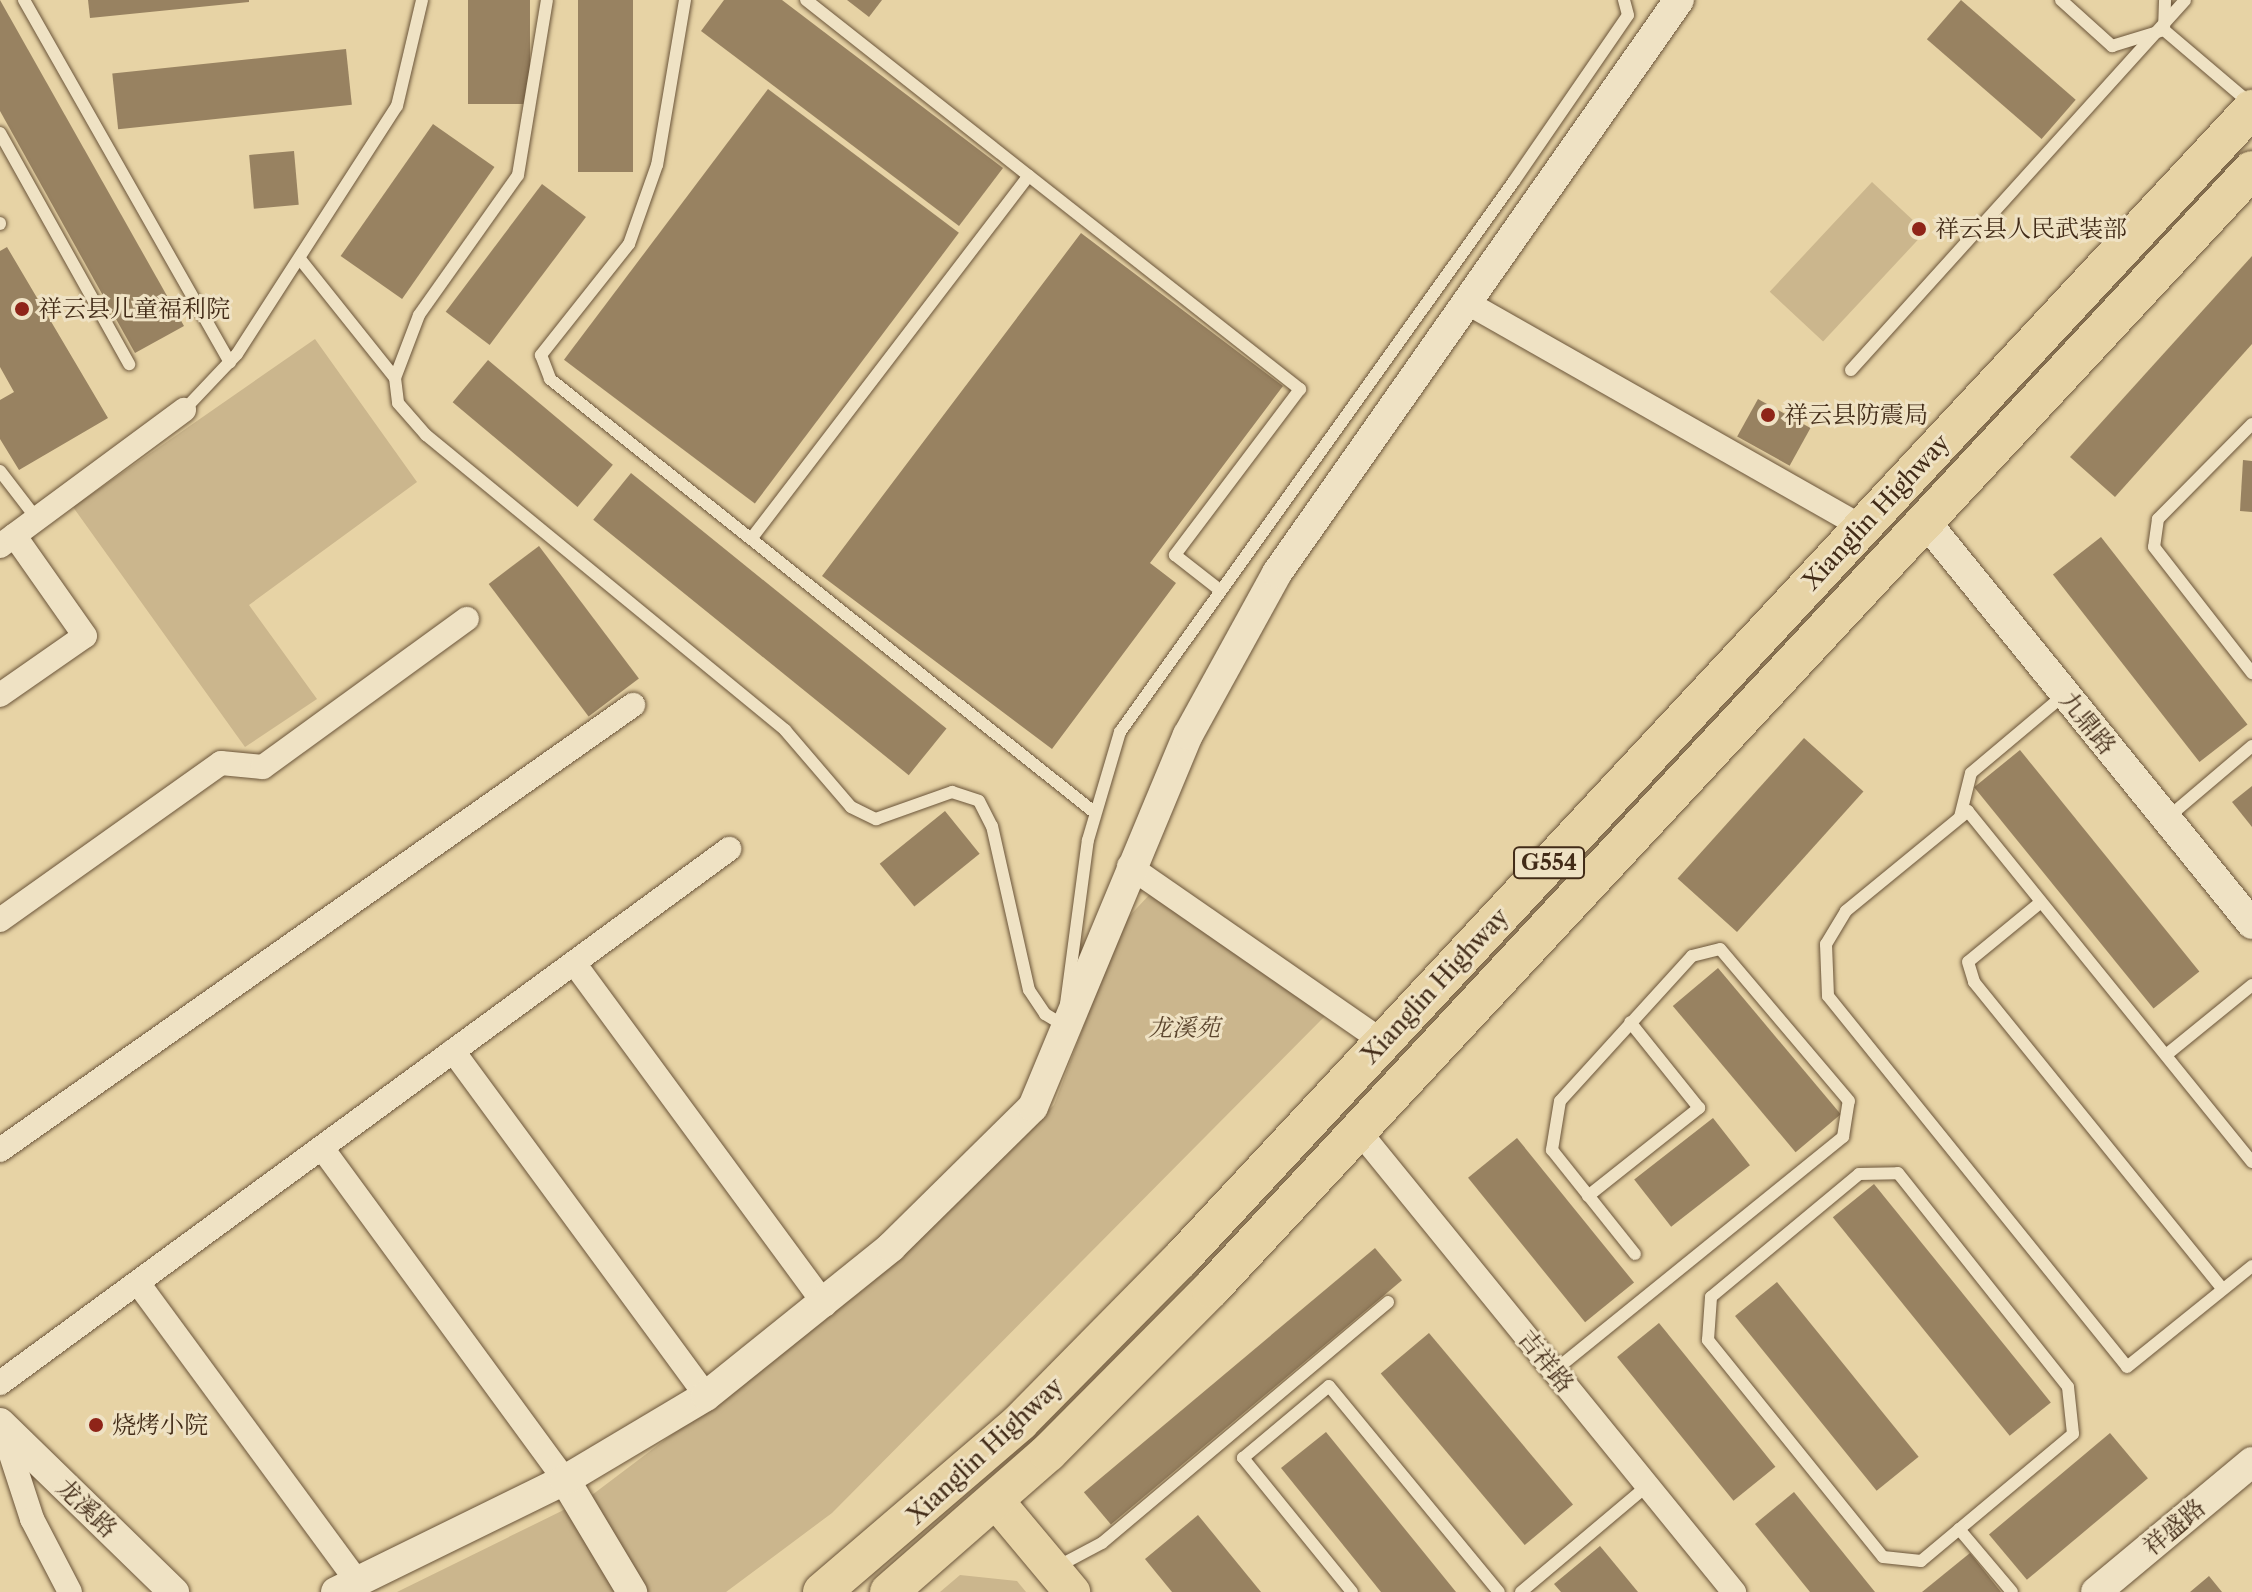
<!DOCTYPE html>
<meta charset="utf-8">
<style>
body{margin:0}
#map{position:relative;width:2252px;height:1592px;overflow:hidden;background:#e7d3a5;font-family:"Libre Caslon Text","Noto Serif SC",serif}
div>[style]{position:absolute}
.green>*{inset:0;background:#cbb68d;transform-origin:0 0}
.building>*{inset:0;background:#988261;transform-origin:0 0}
.roads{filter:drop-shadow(0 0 2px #6b553a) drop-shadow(0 0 2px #6b553a)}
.service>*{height:12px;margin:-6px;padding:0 6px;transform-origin:6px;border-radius:6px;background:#efe2c4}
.minor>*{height:24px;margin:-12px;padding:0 12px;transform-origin:12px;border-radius:12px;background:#efe2c4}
.tertiary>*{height:30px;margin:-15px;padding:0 15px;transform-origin:15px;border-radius:15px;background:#efe2c4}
.primary>*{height:36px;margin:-18px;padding:0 18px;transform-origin:18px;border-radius:18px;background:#e7d3a5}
.trunk>*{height:38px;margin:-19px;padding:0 19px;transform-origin:19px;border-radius:19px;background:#e7d3a5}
.dots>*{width:22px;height:22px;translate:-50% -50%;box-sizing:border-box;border:4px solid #efe2c4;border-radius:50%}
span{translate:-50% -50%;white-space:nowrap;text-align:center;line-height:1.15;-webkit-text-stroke:6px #efe2c4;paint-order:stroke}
.shield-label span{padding:2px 6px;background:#efe2c4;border:2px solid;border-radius:6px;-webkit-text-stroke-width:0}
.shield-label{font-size:22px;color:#422b17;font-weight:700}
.poi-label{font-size:24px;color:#422b17}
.left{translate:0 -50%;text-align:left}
.street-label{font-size:24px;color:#422b17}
.park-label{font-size:24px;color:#5d472f;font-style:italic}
</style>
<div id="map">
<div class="green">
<div style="left:1872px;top:182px;width:73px;height:150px;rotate:43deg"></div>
<div style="clip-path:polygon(315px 339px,417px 482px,249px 605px,317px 699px,245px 747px,73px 507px)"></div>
<div style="clip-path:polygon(1151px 893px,1326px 1015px,832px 1513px,726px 1592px,397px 1592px,588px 1498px,863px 1290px,1054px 1105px,1122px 924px)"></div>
<div style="clip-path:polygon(960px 1575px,1017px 1581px,1026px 1592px,940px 1592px)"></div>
</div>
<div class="building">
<div style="clip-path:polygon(0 0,184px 326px,135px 353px,0 111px)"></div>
<div style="clip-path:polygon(88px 0,249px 0,249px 2px,90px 18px)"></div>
<div style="left:468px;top:0;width:62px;height:104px"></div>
<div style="left:578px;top:0;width:55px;height:172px"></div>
<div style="clip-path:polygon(724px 0,782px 0,1003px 168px,959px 226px,701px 31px)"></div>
<div style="clip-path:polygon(847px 0,882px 0,869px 17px)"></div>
<div style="left:1961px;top:0;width:152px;height:52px;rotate:41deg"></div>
<div style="left:346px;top:49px;width:56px;height:235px;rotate:84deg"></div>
<div style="left:768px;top:89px;width:239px;height:339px;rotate:37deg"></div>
<div style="left:433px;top:124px;width:75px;height:161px;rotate:35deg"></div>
<div style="left:294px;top:151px;width:54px;height:45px;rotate:85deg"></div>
<div style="left:542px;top:184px;width:55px;height:160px;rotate:37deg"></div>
<div style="clip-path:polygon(1081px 233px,1283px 386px,1150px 563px,1176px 583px,1052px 749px,822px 576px)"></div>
<div style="clip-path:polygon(7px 247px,108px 418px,19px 470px,0 439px,0 400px,14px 392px,0 367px,0 251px)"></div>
<div style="clip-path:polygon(2252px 256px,2252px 344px,2115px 497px,2070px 457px)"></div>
<div style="left:488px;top:360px;width:163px;height:55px;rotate:40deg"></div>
<div style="left:1758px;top:399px;width:60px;height:43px;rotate:29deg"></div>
<div style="clip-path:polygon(2243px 460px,2252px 461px,2252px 512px,2240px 511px)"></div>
<div style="left:631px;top:473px;width:406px;height:60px;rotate:39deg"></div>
<div style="left:2101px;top:537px;width:238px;height:61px;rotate:52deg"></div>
<div style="left:539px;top:546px;width:166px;height:63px;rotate:53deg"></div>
<div style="left:1804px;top:738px;width:80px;height:189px;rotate:42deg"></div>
<div style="left:2020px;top:750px;width:285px;height:59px;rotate:51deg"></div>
<div style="clip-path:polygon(2252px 786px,2252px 827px,2232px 802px)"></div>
<div style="left:945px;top:811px;width:55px;height:84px;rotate:51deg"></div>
<div style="left:1718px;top:968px;width:191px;height:59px;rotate:50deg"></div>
<div style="left:1713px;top:1118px;width:60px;height:100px;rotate:52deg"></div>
<div style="left:1517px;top:1138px;width:186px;height:63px;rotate:51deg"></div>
<div style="left:1874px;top:1184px;width:281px;height:53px;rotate:51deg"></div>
<div style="left:1375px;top:1248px;width:42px;height:380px;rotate:50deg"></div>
<div style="left:1777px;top:1282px;width:225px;height:54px;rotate:51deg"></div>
<div style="left:1659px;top:1323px;width:185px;height:54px;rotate:51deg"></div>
<div style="left:1429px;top:1333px;width:224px;height:63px;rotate:50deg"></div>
<div style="clip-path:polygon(1326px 1432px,1456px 1592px,1381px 1592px,1281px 1468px)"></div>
<div style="left:2110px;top:1433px;width:59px;height:158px;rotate:50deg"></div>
<div style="clip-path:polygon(1794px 1492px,1875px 1592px,1810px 1592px,1755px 1524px)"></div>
<div style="clip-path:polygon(1198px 1515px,1261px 1592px,1172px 1592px,1145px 1559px)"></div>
<div style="clip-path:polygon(1600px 1546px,1638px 1592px,1561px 1592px,1554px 1584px)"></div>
<div style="clip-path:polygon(1970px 1553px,2001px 1592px,1922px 1592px)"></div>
<div style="clip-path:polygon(2209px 1576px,2222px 1592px,2190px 1592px)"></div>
</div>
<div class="roads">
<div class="service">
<div style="left:24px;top:0;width:417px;rotate:60.4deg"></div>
<div style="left:685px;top:0;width:167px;rotate:99.6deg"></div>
<div style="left:657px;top:165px;width:84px;rotate:109.5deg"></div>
<div style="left:629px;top:244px;width:142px;rotate:128.4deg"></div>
<div style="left:541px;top:355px;width:26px;rotate:69deg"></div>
<div style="left:550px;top:379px;width:695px;rotate:38.52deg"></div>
<div style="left:2061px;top:0;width:69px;rotate:42deg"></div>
<div style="left:2112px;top:46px;width:54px;rotate:-17.1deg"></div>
<div style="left:2164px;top:30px;width:30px;rotate:-88deg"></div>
<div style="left:2164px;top:30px;width:116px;rotate:40.4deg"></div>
<div style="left:0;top:133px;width:265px;rotate:60.8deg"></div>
<div style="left:1029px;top:176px;width:345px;rotate:38.2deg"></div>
<div style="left:1300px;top:389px;width:208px;rotate:127deg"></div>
<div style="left:1175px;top:555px;width:58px;rotate:38deg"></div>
<div style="left:0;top:224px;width:1px;rotate:-90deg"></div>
<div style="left:300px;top:259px;width:152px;rotate:51.4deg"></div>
<div style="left:395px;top:378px;width:25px;rotate:83deg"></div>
<div style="left:398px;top:403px;width:43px;rotate:48.8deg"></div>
<div style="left:426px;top:435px;width:465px;rotate:39.4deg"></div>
<div style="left:785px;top:730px;width:101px;rotate:49.4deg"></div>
<div style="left:851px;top:807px;width:28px;rotate:26deg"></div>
<div style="left:876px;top:819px;width:81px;rotate:-19.6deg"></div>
<div style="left:952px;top:792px;width:28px;rotate:18deg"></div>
<div style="left:979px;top:801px;width:28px;rotate:63deg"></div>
<div style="left:992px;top:826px;width:168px;rotate:77.3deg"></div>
<div style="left:1029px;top:990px;width:29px;rotate:56deg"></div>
<div style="left:1045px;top:1014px;width:23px;rotate:31deg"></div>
<div style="left:1851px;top:370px;width:498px;rotate:-47.9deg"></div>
<div style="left:395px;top:378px;width:67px;rotate:-69.1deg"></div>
<div style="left:419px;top:315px;width:171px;rotate:-54.7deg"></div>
<div style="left:518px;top:175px;width:177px;rotate:-80.6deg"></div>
<div style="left:184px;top:410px;width:77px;rotate:-46.6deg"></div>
<div style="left:237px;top:354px;width:295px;rotate:-57.2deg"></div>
<div style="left:397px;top:106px;width:109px;rotate:-76.7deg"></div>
<div style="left:2252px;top:424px;width:134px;rotate:134.7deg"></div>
<div style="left:2158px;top:519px;width:28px;rotate:98deg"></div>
<div style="left:2154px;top:547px;width:160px;rotate:52.1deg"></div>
<div style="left:0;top:471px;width:61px;rotate:52.4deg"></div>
<div style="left:751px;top:539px;width:457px;rotate:-52.6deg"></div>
<div style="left:1029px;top:176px;width:284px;rotate:-141.7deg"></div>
<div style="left:1960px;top:817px;width:45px;rotate:-76deg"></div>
<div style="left:1971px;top:773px;width:123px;rotate:-40deg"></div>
<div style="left:2166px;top:819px;width:113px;rotate:-40.3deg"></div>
<div style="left:2041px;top:902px;width:94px;rotate:140.6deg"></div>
<div style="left:1968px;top:962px;width:21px;rotate:73deg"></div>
<div style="left:1974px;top:982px;width:395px;rotate:51deg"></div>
<div style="left:1066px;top:1004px;width:165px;rotate:-82.4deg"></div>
<div style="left:1088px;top:840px;width:113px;rotate:-73.5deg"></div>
<div style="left:1120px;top:732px;width:677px;rotate:-54.43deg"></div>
<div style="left:1514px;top:181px;width:201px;rotate:-55.5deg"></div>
<div style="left:1628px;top:15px;width:16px;rotate:-105deg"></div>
<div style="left:2166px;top:1055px;width:111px;rotate:-39.1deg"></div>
<div style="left:2252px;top:1162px;width:452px;rotate:-129deg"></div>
<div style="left:1968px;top:811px;width:158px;rotate:140.7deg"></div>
<div style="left:1846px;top:911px;width:39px;rotate:121deg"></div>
<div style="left:1826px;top:944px;width:52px;rotate:87.8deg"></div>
<div style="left:1828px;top:996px;width:476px;rotate:51.1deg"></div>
<div style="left:2127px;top:1367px;width:161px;rotate:-38.9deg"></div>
<div style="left:1898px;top:1173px;width:273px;rotate:51.5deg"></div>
<div style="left:2068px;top:1387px;width:47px;rotate:83.9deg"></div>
<div style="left:2073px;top:1434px;width:198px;rotate:140.1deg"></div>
<div style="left:1921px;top:1561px;width:38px;rotate:-174deg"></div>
<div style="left:1883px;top:1557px;width:279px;rotate:-128.9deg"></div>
<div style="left:1708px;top:1340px;width:43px;rotate:-86deg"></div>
<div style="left:1711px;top:1297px;width:192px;rotate:-39.7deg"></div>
<div style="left:1859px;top:1174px;width:39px;rotate:-1deg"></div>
<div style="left:1588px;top:1196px;width:142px;rotate:-38.4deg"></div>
<div style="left:1699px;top:1108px;width:110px;rotate:-128.7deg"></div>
<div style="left:1554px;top:1371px;width:372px;rotate:-39deg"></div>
<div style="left:1843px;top:1137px;width:36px;rotate:-81deg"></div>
<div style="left:1849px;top:1101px;width:199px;rotate:-130.3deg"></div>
<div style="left:1720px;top:949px;width:29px;rotate:166deg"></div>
<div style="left:1692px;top:956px;width:196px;rotate:132.3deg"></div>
<div style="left:1560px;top:1101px;width:50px;rotate:99.3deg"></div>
<div style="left:1552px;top:1150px;width:133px;rotate:51.4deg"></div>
<div style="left:1959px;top:1529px;width:82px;rotate:49.9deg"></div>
<div style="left:1055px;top:1568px;width:53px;rotate:-28deg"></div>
<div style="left:1102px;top:1543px;width:374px;rotate:-40.1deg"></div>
<div style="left:1352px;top:1592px;width:173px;rotate:-129.1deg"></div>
<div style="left:1243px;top:1458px;width:112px;rotate:-39.9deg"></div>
<div style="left:1329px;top:1386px;width:267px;rotate:50.5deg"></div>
<div style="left:1521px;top:1592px;width:165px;rotate:-40.1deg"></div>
</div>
<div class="minor">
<div style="left:1466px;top:302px;width:455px;rotate:29.6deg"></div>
<div style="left:0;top:546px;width:229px;rotate:-36.5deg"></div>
<div style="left:0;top:695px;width:103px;rotate:-34.8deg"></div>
<div style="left:85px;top:636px;width:123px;rotate:-125.1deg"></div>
<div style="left:1129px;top:866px;width:309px;rotate:34.7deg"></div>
<div style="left:0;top:920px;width:271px;rotate:-35.4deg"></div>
<div style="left:221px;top:763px;width:42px;rotate:5.4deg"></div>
<div style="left:263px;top:767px;width:252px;rotate:-36deg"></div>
<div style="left:574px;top:963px;width:424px;rotate:53.7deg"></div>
<div style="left:453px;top:1051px;width:428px;rotate:53.7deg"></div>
<div style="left:1358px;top:1130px;width:596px;rotate:50.86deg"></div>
<div style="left:322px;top:1148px;width:411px;rotate:53.8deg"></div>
<div style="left:0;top:1150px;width:774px;rotate:-35.11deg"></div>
<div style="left:138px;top:1283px;width:370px;rotate:53.7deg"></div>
<div style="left:0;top:1383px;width:904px;rotate:-36.22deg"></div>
<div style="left:2px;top:1427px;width:97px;rotate:71.9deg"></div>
<div style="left:32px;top:1519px;width:82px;rotate:62.5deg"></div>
</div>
<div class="tertiary">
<div style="left:1925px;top:521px;width:519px;rotate:50.94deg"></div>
<div style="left:0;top:1423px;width:243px;rotate:44.2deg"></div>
<div style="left:565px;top:1480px;width:131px;rotate:59.1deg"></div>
<div style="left:336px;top:1592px;width:255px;rotate:-26.1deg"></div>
<div style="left:565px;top:1480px;width:164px;rotate:-30.8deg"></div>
<div style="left:706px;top:1396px;width:238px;rotate:-38.8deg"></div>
<div style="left:891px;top:1247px;width:199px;rotate:-44.6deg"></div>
<div style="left:1033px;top:1107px;width:403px;rotate:-67.4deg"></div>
<div style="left:1188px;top:735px;width:185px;rotate:-61.2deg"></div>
<div style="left:1277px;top:573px;width:700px;rotate:-54.95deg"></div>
<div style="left:2096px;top:1592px;width:203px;rotate:-39.8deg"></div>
</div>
<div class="primary">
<div style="left:996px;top:1501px;width:119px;rotate:50.1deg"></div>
</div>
<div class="trunk">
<div style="left:822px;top:1592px;width:261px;rotate:-40.6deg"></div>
<div style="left:1020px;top:1422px;width:228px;rotate:-45.4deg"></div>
<div style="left:1180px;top:1260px;width:1573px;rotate:-47.04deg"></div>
<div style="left:889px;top:1592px;width:211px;rotate:-41.2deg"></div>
<div style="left:1048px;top:1453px;width:231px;rotate:-45.2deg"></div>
<div style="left:1211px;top:1289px;width:1528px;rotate:-47.07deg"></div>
</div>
</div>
<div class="dots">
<div style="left:1919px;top:229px;background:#8f2418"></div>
<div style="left:22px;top:309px;background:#8f2418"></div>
<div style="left:1768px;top:415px;background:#8f2418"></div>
<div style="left:96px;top:1425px;background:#8f2418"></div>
</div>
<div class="shield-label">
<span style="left:1549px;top:863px">G554</span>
</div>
<div class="poi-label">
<span class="left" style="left:1935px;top:229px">祥云县人民武装部</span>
<span class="left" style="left:38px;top:309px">祥云县儿童福利院</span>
<span class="left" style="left:1784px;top:415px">祥云县防震局</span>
<span class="left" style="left:112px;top:1425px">烧烤小院</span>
</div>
<div class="street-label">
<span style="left:1876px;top:512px;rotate:-47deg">Xianglin Highway</span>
<span style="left:2088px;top:723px;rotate:51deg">九鼎路</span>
<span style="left:1435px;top:986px;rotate:-47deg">Xianglin Highway</span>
<span style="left:1546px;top:1361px;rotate:51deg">吉祥路</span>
<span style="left:985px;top:1451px;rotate:-43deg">Xianglin Highway</span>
<span style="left:87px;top:1508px;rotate:44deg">龙溪路</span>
<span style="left:2174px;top:1527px;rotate:-40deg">祥盛路</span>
</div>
<div class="park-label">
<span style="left:1184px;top:1028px">龙溪苑</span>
</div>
</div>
